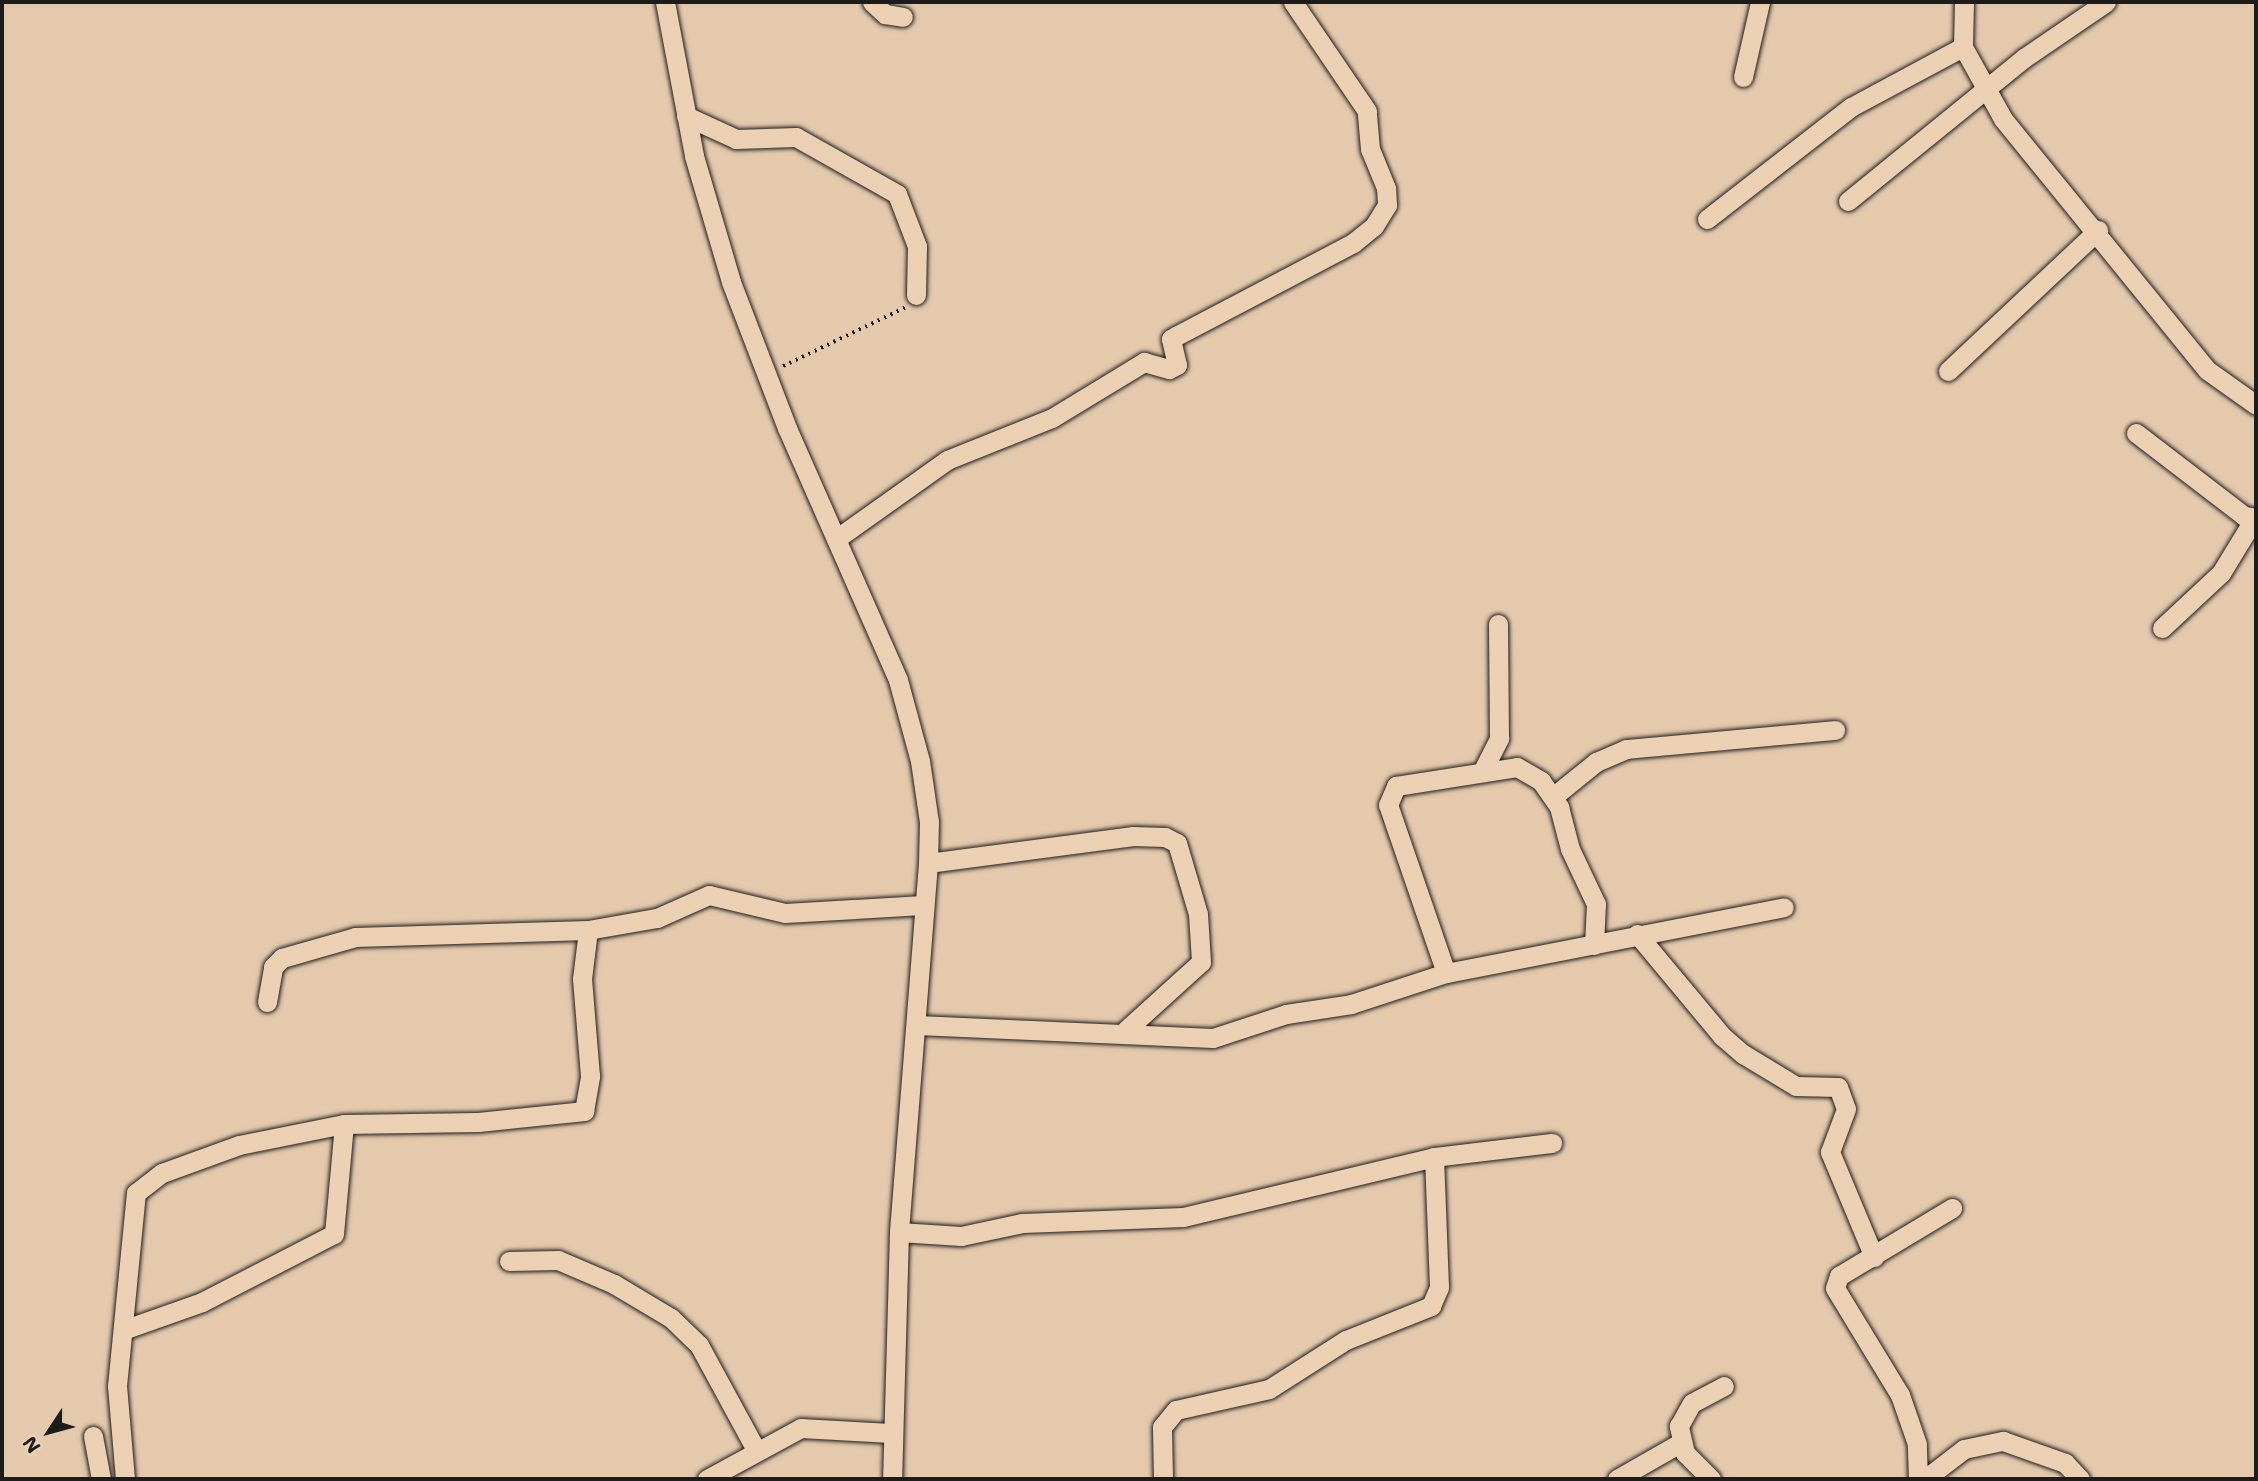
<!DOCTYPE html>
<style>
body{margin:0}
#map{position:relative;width:2258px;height:1481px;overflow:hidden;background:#e4c9ad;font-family:"Shantell Sans",sans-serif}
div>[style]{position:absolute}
.path>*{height:3.5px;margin-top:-1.75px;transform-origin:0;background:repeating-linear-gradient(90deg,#1c1c1c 0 2px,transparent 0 7px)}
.roads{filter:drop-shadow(0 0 2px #1c1c1c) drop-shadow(0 0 2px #1c1c1c)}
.minor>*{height:19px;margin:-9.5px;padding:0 9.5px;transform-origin:9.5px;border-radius:9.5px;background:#ecd0b3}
span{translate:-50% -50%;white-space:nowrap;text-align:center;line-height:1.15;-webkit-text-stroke:6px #ecd0b3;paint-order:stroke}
.frame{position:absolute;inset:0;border:4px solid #1c1c1c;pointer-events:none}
.north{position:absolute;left:14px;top:1397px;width:70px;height:70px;-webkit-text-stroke:5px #ecd0b3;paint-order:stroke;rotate:234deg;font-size:19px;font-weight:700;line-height:28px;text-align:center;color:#1c1c1c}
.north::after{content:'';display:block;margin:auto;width:24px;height:32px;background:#1c1c1c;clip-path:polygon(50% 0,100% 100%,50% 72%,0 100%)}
</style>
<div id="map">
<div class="path">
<div style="left:783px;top:366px;width:136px;rotate:-25.6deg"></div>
</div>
<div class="roads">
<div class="minor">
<div style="left:665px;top:2px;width:157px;rotate:79.3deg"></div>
<div style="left:694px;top:156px;width:131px;rotate:73.6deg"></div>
<div style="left:731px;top:282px;width:156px;rotate:69deg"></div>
<div style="left:787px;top:428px;width:275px;rotate:66.2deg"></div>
<div style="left:898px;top:680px;width:84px;rotate:74.8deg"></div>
<div style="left:920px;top:761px;width:62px;rotate:81.6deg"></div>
<div style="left:929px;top:822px;width:41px;rotate:91.4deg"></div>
<div style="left:928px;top:863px;width:370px;rotate:94.5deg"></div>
<div style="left:899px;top:1232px;width:247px;rotate:91.6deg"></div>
<div style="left:872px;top:2px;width:18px;rotate:43deg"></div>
<div style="left:885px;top:14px;width:18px;rotate:9deg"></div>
<div style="left:1964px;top:2px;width:45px;rotate:91.3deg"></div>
<div style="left:1963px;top:47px;width:82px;rotate:60.9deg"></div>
<div style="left:2003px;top:119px;width:323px;rotate:50.9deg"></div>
<div style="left:2207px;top:370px;width:60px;rotate:35.5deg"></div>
<div style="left:1743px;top:77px;width:77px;rotate:-77.2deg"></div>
<div style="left:686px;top:116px;width:55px;rotate:24.7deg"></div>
<div style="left:736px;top:139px;width:60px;rotate:-1.9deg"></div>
<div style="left:796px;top:137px;width:116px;rotate:29.4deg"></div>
<div style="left:897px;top:194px;width:56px;rotate:69deg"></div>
<div style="left:917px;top:246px;width:49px;rotate:91.2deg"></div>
<div style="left:1848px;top:201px;width:227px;rotate:-39.1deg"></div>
<div style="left:2024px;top:58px;width:99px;rotate:-34.3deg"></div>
<div style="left:1707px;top:219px;width:182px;rotate:-37.9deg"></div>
<div style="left:1851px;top:107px;width:127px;rotate:-28.2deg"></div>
<div style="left:1948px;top:371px;width:206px;rotate:-43.2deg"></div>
<div style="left:2136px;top:433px;width:136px;rotate:37.5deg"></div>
<div style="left:2244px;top:516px;width:12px;rotate:9deg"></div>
<div style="left:836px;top:539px;width:136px;rotate:-35.4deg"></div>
<div style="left:947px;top:460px;width:113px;rotate:-21.8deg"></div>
<div style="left:1052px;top:418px;width:108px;rotate:-31.3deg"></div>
<div style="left:1144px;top:362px;width:26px;rotate:16deg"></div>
<div style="left:1169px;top:369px;width:9px;rotate:-27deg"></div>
<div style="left:1177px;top:365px;width:27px;rotate:-103deg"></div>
<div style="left:1171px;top:339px;width:6px;rotate:-31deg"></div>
<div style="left:1176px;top:336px;width:200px;rotate:-27.7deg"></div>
<div style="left:1353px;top:243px;width:27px;rotate:-39deg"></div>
<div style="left:1374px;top:226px;width:25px;rotate:-58deg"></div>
<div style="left:1387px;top:205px;width:17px;rotate:-93deg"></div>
<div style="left:1386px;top:188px;width:42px;rotate:-112.3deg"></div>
<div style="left:1370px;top:149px;width:38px;rotate:-95deg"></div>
<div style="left:1367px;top:111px;width:132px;rotate:-124.2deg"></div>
<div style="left:2162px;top:628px;width:81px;rotate:-43deg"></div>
<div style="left:2221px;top:573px;width:63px;rotate:-58.6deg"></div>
<div style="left:1483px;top:770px;width:36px;rotate:-63deg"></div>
<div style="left:1499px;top:738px;width:114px;rotate:-90.5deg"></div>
<div style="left:1554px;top:796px;width:54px;rotate:-39deg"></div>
<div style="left:1596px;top:762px;width:33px;rotate:-23deg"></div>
<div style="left:1626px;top:749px;width:210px;rotate:-5.2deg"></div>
<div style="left:928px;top:863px;width:207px;rotate:-7.5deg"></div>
<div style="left:1133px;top:836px;width:32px;rotate:2deg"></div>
<div style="left:1165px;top:837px;width:13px;rotate:27deg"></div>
<div style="left:1177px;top:843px;width:74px;rotate:73.5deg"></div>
<div style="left:1198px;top:914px;width:48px;rotate:86.4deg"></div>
<div style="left:1201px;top:962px;width:101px;rotate:137.8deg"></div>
<div style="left:1637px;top:934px;width:133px;rotate:50.2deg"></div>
<div style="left:1722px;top:1036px;width:28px;rotate:41deg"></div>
<div style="left:1743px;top:1054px;width:62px;rotate:31.1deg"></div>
<div style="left:1796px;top:1086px;width:42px;rotate:1.4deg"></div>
<div style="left:1838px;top:1087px;width:23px;rotate:70deg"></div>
<div style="left:1846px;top:1109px;width:46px;rotate:110.4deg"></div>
<div style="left:1830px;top:1152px;width:114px;rotate:67.3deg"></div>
<div style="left:1446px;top:973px;width:178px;rotate:-109deg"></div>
<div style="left:1388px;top:805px;width:21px;rotate:-67deg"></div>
<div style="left:1396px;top:786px;width:122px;rotate:-8.9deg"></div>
<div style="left:1517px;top:767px;width:28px;rotate:30deg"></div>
<div style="left:1541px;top:781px;width:32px;rotate:55deg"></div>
<div style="left:1559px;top:807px;width:43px;rotate:75.3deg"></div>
<div style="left:1570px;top:849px;width:61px;rotate:64.7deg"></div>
<div style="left:1596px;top:904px;width:41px;rotate:92.8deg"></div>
<div style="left:267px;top:1002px;width:36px;rotate:-80deg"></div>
<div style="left:273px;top:967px;width:13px;rotate:-45deg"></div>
<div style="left:282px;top:958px;width:76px;rotate:-16deg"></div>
<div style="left:355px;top:937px;width:233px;rotate:-1.7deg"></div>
<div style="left:588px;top:930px;width:70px;rotate:-9.9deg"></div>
<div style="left:657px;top:918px;width:57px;rotate:-23.9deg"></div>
<div style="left:709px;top:895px;width:78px;rotate:13.3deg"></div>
<div style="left:785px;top:913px;width:138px;rotate:-3.3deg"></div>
<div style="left:917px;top:1025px;width:296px;rotate:2.5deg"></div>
<div style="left:1213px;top:1038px;width:77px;rotate:-18.2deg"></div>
<div style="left:1286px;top:1014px;width:66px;rotate:-8.7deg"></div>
<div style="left:1351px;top:1004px;width:100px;rotate:-18.1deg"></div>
<div style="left:1446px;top:973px;width:344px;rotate:-11deg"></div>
<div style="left:899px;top:1232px;width:62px;rotate:3.7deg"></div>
<div style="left:961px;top:1236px;width:62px;rotate:-12deg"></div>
<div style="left:1022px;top:1223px;width:161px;rotate:-2.1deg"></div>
<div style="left:1183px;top:1217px;width:258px;rotate:-13.4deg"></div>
<div style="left:1434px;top:1157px;width:119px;rotate:-6.8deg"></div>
<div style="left:509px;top:1261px;width:49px;rotate:-1.2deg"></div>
<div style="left:558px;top:1260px;width:61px;rotate:23.2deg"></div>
<div style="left:614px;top:1284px;width:66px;rotate:30.8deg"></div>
<div style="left:671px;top:1318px;width:39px;rotate:44deg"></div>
<div style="left:699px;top:1345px;width:119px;rotate:61.5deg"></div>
<div style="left:123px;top:1330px;width:84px;rotate:-19.5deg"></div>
<div style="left:202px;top:1302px;width:148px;rotate:-27.3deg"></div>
<div style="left:334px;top:1234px;width:110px;rotate:-84.8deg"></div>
<div style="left:93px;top:1436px;width:44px;rotate:79.5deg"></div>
<div style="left:125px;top:1479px;width:93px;rotate:-94.9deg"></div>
<div style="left:117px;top:1386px;width:194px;rotate:-84.4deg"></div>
<div style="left:136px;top:1193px;width:33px;rotate:-38deg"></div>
<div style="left:162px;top:1173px;width:82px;rotate:-20deg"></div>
<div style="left:239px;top:1145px;width:107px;rotate:-11.3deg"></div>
<div style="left:344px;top:1124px;width:134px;rotate:-0.9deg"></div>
<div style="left:478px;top:1122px;width:107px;rotate:-5.9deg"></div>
<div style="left:584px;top:1111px;width:36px;rotate:-80deg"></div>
<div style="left:590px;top:1076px;width:97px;rotate:-94.7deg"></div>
<div style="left:582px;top:979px;width:49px;rotate:-83deg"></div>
<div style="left:707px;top:1479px;width:107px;rotate:-28.5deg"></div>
<div style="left:801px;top:1428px;width:89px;rotate:3.2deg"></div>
<div style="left:1163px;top:1479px;width:52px;rotate:-91.1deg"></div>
<div style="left:1162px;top:1427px;width:22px;rotate:-51deg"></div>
<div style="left:1176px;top:1410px;width:95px;rotate:-12.7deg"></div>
<div style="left:1269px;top:1389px;width:91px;rotate:-32.5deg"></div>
<div style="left:1346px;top:1340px;width:92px;rotate:-21.8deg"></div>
<div style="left:1431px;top:1306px;width:21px;rotate:-67deg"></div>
<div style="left:1439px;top:1287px;width:130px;rotate:-92.2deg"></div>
<div style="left:1617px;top:1479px;width:73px;rotate:-29.7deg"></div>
<div style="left:1711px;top:1479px;width:37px;rotate:-135deg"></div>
<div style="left:1685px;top:1453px;width:28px;rotate:-103deg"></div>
<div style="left:1679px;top:1426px;width:26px;rotate:-61deg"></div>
<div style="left:1692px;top:1403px;width:36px;rotate:-28deg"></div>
<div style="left:1918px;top:1479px;width:35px;rotate:-92deg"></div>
<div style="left:1917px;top:1444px;width:52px;rotate:-109.1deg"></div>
<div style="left:1900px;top:1395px;width:125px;rotate:-121.3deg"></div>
<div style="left:1835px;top:1288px;width:13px;rotate:-72deg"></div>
<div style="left:1839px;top:1276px;width:132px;rotate:-31deg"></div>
<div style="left:1925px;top:1479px;width:49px;rotate:-37.6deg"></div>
<div style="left:1964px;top:1449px;width:40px;rotate:-12deg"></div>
<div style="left:2003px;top:1441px;width:66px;rotate:19.5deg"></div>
<div style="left:2065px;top:1463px;width:22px;rotate:47deg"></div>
</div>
</div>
<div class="frame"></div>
<div class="north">N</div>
</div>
